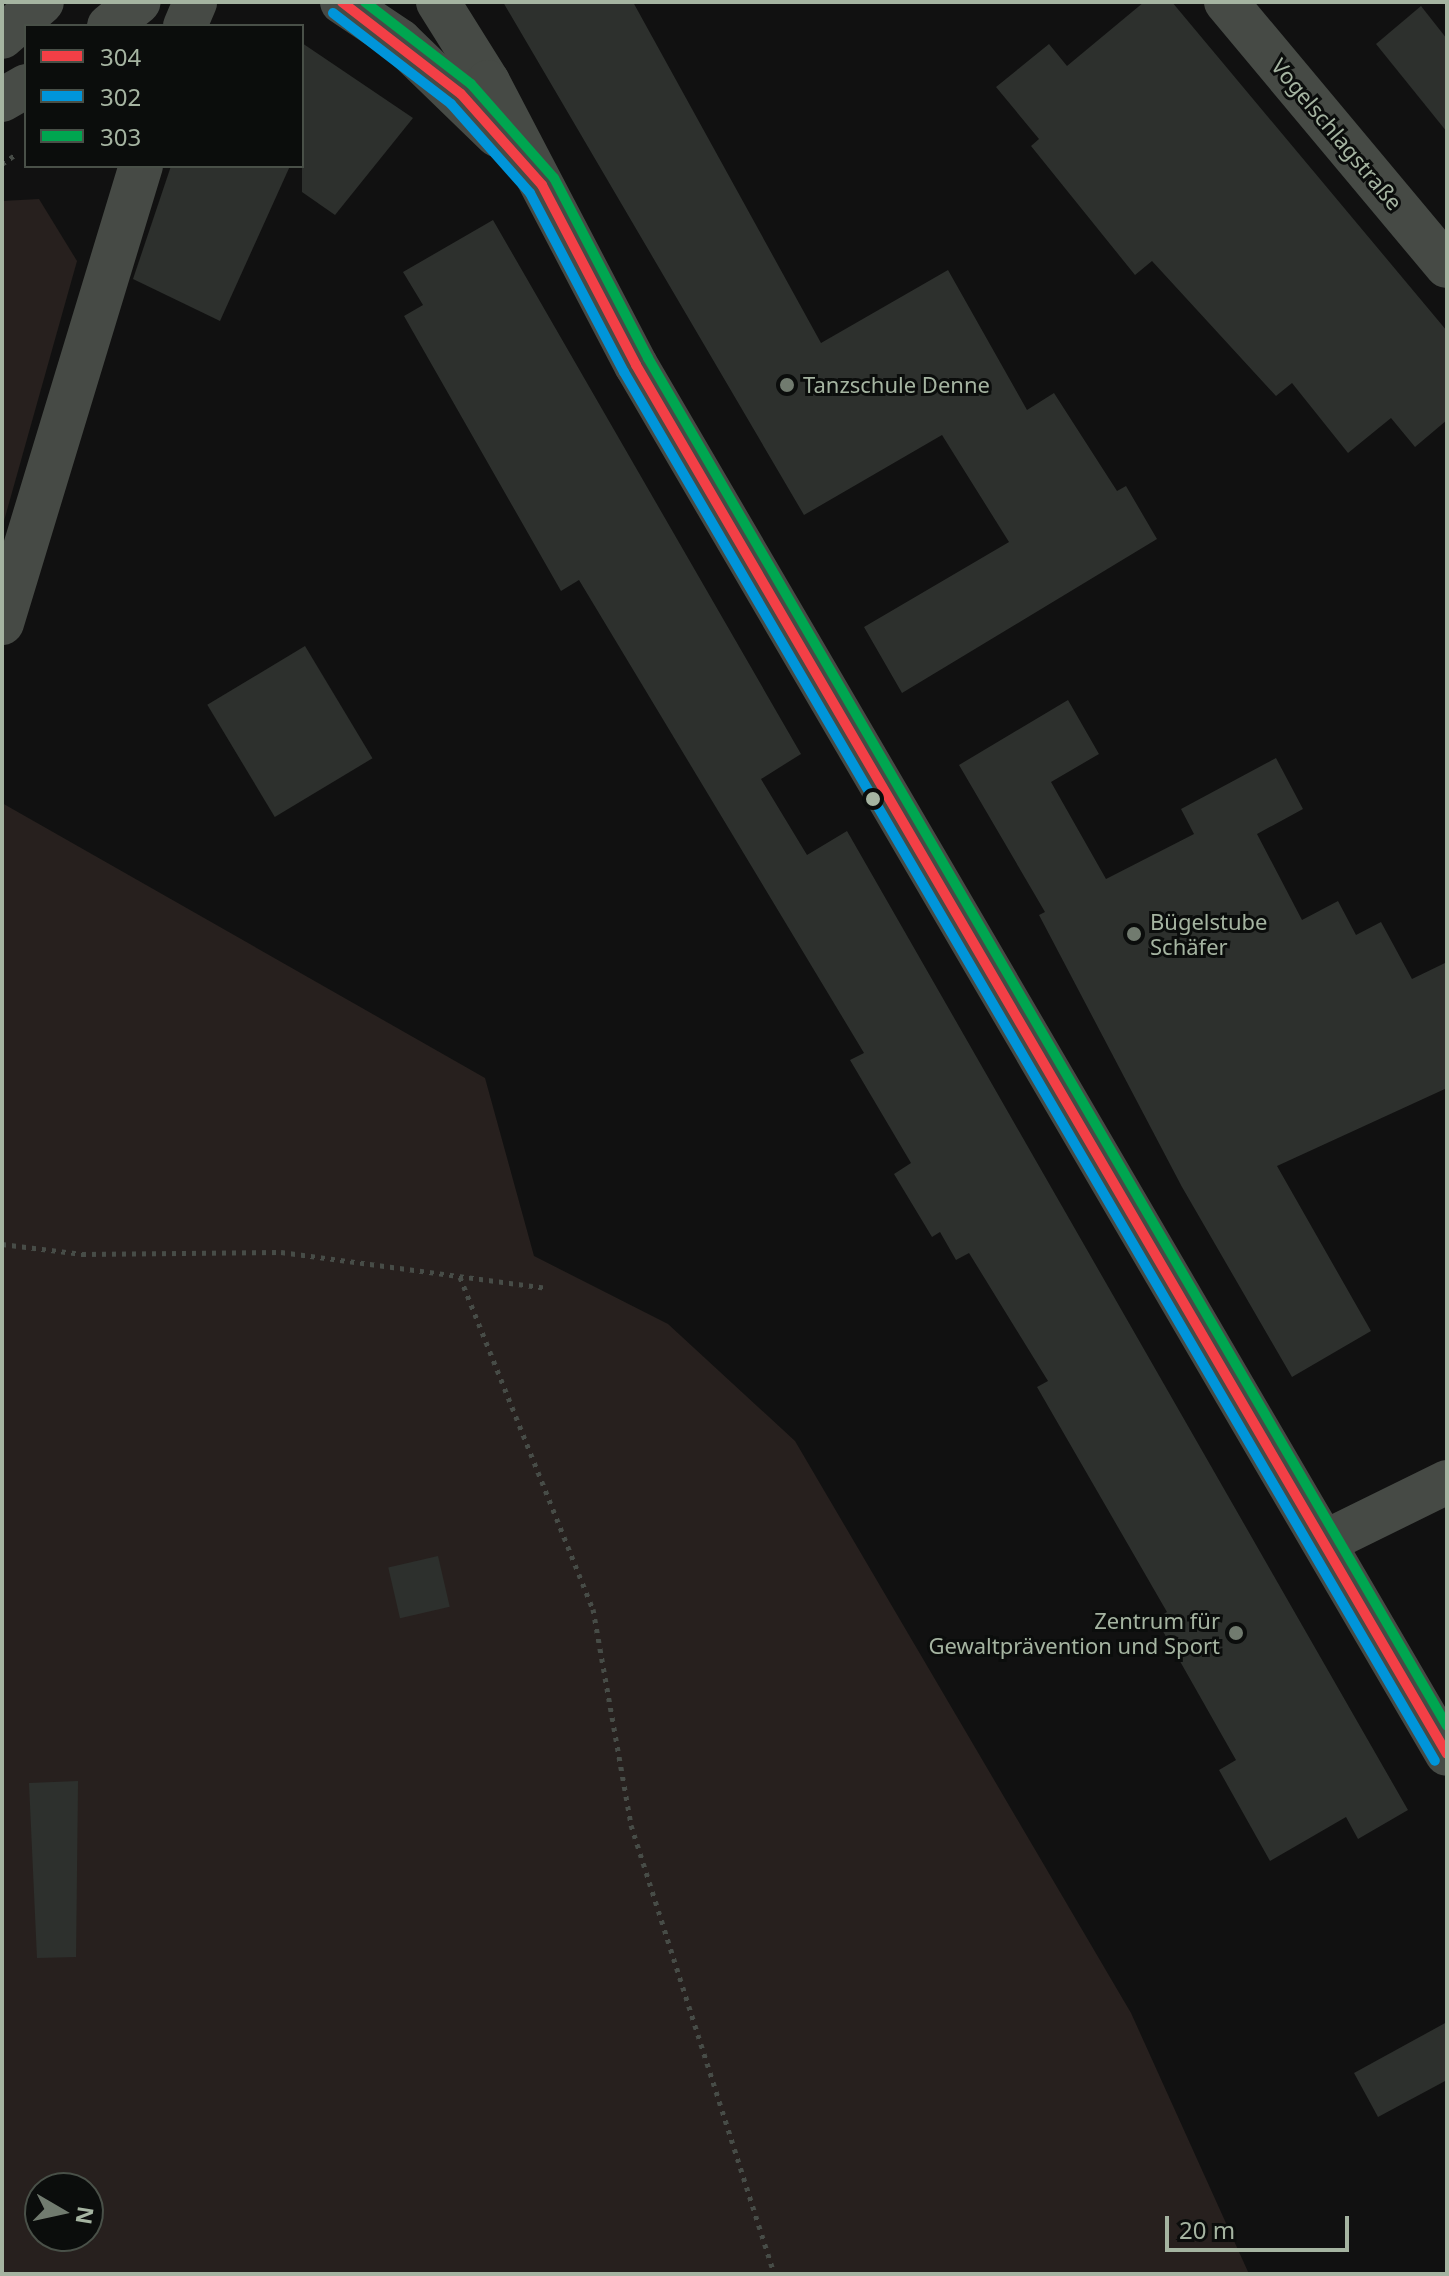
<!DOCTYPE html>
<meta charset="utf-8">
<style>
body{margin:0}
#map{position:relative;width:1449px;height:2276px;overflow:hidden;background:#111;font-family:"Noto Sans",sans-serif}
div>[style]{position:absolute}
.green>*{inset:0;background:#27201e}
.building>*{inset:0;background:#2d302d;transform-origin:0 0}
.path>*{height:5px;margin-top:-2.5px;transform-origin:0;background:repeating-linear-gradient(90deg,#474c47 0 4px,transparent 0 10px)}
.minor>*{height:44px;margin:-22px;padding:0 22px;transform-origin:22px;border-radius:22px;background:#464a45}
.major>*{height:44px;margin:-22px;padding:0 22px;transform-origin:22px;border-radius:22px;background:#484c47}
.bus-1>*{height:10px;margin:-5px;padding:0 5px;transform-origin:5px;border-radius:5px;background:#f33f46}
.bus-2>*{height:10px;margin:-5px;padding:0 5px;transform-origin:5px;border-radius:5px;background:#0095da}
.bus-3>*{height:10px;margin:-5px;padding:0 5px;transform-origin:5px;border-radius:5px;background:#00a650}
.dots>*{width:22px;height:22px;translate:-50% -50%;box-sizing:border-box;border:4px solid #0b0d0c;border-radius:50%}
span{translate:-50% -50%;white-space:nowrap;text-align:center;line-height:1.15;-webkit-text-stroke:6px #0b0d0c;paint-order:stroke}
.street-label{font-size:22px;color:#a5b4a1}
.poi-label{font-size:22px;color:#a5b4a1}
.left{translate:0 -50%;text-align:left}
.right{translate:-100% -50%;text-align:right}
.frame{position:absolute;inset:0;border:4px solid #a5b4a1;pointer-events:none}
.legend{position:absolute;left:24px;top:24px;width:280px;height:144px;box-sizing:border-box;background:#0b0d0c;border:2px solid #495048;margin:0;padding:10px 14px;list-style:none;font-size:24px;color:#a5b4a1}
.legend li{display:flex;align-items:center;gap:16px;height:40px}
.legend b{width:40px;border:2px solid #495048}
.north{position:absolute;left:24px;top:2172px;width:80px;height:80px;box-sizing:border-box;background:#0b0d0c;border:2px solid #495048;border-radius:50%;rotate:99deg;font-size:22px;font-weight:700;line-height:32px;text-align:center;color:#a5b4a1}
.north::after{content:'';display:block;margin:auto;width:28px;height:36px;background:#717b6f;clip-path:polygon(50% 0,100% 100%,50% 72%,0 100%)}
.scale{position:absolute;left:1165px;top:2216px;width:184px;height:36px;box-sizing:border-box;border:4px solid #a5b4a1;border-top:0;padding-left:10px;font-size:24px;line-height:28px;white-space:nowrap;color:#a5b4a1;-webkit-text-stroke:6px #0b0d0c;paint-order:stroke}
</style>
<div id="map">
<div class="green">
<div style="clip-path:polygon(39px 199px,77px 261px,2px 528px,2px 201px)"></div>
<div style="clip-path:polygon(evenodd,2px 803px,485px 1078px,534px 1256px,668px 1324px,795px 1441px,1131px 2013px,1249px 2274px,2px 2274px,2px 803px,40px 2188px,88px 2188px,88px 2236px,40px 2236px,40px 2188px)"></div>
</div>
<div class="building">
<div style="clip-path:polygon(503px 2px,633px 2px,821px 343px,948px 270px,1027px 410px,1054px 393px,1117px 491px,1126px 486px,1157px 539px,902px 693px,864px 627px,1009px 542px,942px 435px,804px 515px)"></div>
<div style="clip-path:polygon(1144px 2px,1172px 2px,1447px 331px,1447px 420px,1415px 447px,1391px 418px,1348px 453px,1292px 383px,1276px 396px,1152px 261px,1135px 275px,1031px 146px,1039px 139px,996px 87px,1049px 44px,1067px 66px)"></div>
<div style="clip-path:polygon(1421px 6px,1447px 39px,1447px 132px,1376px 44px)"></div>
<div style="clip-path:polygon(302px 43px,413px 118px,335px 215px,302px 192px)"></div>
<div style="clip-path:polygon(171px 166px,290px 166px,220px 321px,133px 279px)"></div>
<div style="clip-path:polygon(493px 220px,801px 754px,761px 779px,807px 855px,847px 831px,1408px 1810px,1358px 1839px,1346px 1817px,1270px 1861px,1219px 1770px,1236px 1760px,1156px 1619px,1167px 1612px,1037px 1387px,1048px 1381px,969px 1253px,956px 1260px,940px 1232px,932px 1237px,894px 1174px,911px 1163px,850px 1060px,864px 1053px,579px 580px,561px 591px,404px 316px,423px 305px,403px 272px)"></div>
<div style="left:305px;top:646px;width:131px;height:114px;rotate:59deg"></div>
<div style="clip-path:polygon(1068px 700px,1099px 754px,1051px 782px,1106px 879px,1194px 834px,1181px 809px,1276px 758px,1303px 809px,1257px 834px,1302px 920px,1338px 901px,1356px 935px,1381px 922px,1412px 979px,1447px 962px,1447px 1088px,1277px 1166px,1371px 1331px,1292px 1377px,1182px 1187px,1039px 915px,1045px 912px,959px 765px)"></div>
<div style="left:438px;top:1556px;width:52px;height:51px;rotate:77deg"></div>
<div style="clip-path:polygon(78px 1781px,76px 1957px,37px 1958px,29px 1783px)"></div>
<div style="clip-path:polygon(1447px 2022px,1447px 2080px,1378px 2117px,1354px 2073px)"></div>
</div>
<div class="path">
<div style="left:2px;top:164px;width:16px;rotate:-35deg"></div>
<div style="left:2px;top:1244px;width:81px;rotate:7.1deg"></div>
<div style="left:82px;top:1254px;width:199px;rotate:-0.6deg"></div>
<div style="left:281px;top:1252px;width:267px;rotate:7.7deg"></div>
<div style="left:460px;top:1277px;width:358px;rotate:68.2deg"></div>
<div style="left:593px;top:1609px;width:219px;rotate:80deg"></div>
<div style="left:631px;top:1825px;width:471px;rotate:72.3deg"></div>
</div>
<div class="minor">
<div style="left:342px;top:2px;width:70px;rotate:33.9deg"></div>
<div style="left:400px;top:41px;width:135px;rotate:44.1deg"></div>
<div style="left:438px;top:2px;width:94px;rotate:58deg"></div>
<div style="left:488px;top:82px;width:319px;rotate:62.4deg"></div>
<div style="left:636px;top:365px;width:1608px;rotate:59.72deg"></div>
<div style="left:1226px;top:2px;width:344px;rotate:50.1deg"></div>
<div style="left:185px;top:26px;width:26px;rotate:-67deg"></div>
<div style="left:2px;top:623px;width:478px;rotate:-73.1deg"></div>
<div style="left:1325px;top:1542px;width:136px;rotate:-26.2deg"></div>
</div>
<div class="major">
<div style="left:109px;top:26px;width:38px;rotate:-39deg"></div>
<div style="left:2px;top:37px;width:53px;rotate:-41.2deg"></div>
<div style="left:2px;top:100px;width:28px;rotate:-30deg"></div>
</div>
<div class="bus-1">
<div style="left:342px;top:2px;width:150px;rotate:37.7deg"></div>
<div style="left:461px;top:94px;width:122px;rotate:48.3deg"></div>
<div style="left:542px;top:185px;width:203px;rotate:62.4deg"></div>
<div style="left:636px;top:365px;width:1608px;rotate:59.72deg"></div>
</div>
<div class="bus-2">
<div style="left:333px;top:13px;width:149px;rotate:37.6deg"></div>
<div style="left:451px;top:104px;width:119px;rotate:48.4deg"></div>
<div style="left:530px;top:193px;width:202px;rotate:62.3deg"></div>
<div style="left:624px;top:372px;width:1608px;rotate:59.72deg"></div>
</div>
<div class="bus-3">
<div style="left:365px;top:2px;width:134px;rotate:37.7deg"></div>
<div style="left:471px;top:84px;width:125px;rotate:48.6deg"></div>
<div style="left:554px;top:178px;width:203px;rotate:62.4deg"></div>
<div style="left:648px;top:358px;width:1584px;rotate:59.71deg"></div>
</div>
<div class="dots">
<div style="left:787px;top:385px;background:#717b6f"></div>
<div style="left:873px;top:799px;background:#a5b4a1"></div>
<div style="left:1134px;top:934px;background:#717b6f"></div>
<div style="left:1236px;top:1633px;background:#717b6f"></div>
</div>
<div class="street-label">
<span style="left:1337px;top:134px;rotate:50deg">Vogelschlagstraße</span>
</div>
<div class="poi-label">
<span class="left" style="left:803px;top:385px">Tanzschule Denne</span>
<span class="left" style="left:1150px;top:934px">Bügelstube<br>Schäfer</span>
<span class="right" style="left:1220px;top:1633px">Zentrum für<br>Gewaltprävention und Sport</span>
</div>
<div class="frame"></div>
<ul class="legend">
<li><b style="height:10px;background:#f33f46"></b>304</li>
<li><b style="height:10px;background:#0095da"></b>302</li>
<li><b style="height:10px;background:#00a650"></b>303</li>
</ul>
<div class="north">N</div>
<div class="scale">20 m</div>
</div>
